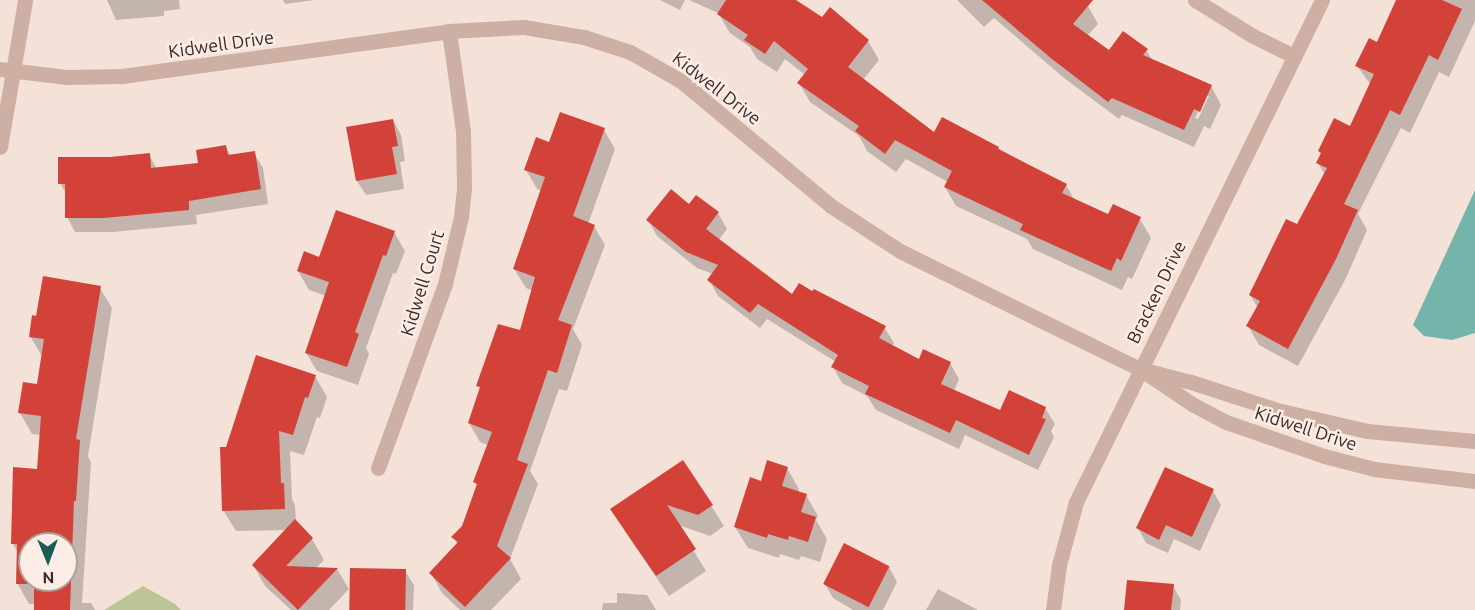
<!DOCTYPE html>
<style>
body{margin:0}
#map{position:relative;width:1475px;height:610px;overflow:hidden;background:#f4e2d9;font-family:Ubuntu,sans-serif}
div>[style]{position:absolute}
.green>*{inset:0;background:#bdc498}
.water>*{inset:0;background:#75b4ab}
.shadow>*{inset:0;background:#0003}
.building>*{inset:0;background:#d24239;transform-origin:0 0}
.minor>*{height:15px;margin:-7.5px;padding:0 7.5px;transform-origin:7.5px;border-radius:7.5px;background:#cdafa4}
span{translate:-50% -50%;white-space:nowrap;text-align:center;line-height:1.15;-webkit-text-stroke:5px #fbede6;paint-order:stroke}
.street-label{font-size:18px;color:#382926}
.north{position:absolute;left:18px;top:532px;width:60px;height:60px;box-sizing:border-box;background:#fbede6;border:2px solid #ad9f99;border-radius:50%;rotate:179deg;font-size:16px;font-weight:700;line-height:24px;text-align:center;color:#382926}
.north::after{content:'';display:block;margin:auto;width:21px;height:27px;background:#185d55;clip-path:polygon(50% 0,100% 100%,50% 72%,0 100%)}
</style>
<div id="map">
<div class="green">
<div style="clip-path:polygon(143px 586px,175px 604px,181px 610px,104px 610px)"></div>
</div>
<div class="water">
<div style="clip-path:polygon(1475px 190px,1475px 333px,1452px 340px,1424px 336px,1413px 325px)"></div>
</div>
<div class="shadow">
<div style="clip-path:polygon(107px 0,179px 0,180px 9px,164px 11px,164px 16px,116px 20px)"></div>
<div style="clip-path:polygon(283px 0,315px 0,285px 4px)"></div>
<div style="clip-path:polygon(660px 0,685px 0,680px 10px)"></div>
<div style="clip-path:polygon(689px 0,793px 0,822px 19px,830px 9px,868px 41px,879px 60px,863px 80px,935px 134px,998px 148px,1066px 185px,1075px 201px,1109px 216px,1140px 219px,1151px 238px,1132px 279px,1128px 277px,1122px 290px,1033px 249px,1027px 239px,956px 206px,945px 187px,948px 182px,906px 159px,896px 172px,867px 151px,859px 136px,810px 102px,799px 83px,805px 75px,785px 59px,777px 72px,757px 59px,750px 47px,730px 33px,718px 13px)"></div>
<div style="clip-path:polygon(evenodd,957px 0,1080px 0,1088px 6px,1098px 24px,1087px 36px,1109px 53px,1146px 50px,1153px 61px,1211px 86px,1221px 105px,1210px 129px,1204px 126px,1194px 147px,1122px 115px,1119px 119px,1064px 78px,994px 18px,984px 27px,957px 0,1205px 96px,1209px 96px,1198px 119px,1195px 118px,1205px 96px)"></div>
<div style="clip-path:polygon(1398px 0,1475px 0,1475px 21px,1449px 77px,1439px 72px,1410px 133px,1401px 128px,1358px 214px,1367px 230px,1346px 278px,1298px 366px,1259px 345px,1248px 326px,1258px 308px,1250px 295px,1298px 226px,1325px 175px,1318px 163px,1322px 155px,1320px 151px,1350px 128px,1371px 85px,1357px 66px,1377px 44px)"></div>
<div style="clip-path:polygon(393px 120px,401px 135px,405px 161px,400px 162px,404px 189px,366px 195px,357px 181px)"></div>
<div style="clip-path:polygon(604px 130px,615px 149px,588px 224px,594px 226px,605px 245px,573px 329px,582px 345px,567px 391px,559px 389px,530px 471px,538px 484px,510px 559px,521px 579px,491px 610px,460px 610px,442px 593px,431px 573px,458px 545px,453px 537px,463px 527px,478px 487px,475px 482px,488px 445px,480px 442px,469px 423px,481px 390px,478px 386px,521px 332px,533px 291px,526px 288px,514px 269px,542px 191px,537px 189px,526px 170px,550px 144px)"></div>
<div style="clip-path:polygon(226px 147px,231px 156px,254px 153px,263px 168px,268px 204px,196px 215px,197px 224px,113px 232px,75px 232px,67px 217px,67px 195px,60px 183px,110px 158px,149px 155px,157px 169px,200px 164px)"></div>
<div style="clip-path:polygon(689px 206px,718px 213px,727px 229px,718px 241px,792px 296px,884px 327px,894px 343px,892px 347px,919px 361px,950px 363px,959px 379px,954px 391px,1000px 412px,1045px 408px,1055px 424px,1051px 431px,1054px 437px,1038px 470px,965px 435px,959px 449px,876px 410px,867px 396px,842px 383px,833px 367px,836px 362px,767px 319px,760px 328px,718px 296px,709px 280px,713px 274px,697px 268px,657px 236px,648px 220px)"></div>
<div style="clip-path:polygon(394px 232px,405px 251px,396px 274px,393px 273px,366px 348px,369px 354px,358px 385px,317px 371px,306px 353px,326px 296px,309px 290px,298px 271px,320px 258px)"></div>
<div style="clip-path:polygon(evenodd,100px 288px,112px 308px,88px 456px,91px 462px,82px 603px,91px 603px,95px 610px,35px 610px,35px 604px,29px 604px,17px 583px,18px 553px,13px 544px,39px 470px,41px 435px,32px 434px,20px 413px,38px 385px,43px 358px,30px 336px,38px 317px,100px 288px,30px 544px,66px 544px,66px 580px,30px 580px,30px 544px)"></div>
<div style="clip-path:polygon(315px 376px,327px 397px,320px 418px,317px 417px,304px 455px,290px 451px,292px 499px,295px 505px,296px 523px,312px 539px,324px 560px,315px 569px,337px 569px,349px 589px,329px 610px,291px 610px,265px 586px,253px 565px,287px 530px,236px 531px,223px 510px,227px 448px)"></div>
<div style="clip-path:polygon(683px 462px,724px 526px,710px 536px,678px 525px,706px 571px,669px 596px,624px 530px)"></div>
<div style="clip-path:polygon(787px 468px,799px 489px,798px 493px,806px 495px,818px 516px,816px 520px,827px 539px,820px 562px,801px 556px,799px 560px,780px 554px,779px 558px,748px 548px,735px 527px,762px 483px)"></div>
<div style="clip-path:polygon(1213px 491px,1221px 505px,1200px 551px,1174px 539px,1168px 553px,1146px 543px,1138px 528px)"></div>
<div style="clip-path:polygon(889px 567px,897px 582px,883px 610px,853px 610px,833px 598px,825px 584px)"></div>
<div style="clip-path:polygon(405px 571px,414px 585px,413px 610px,351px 610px)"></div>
<div style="clip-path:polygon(1173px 586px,1181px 600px,1180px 610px,1125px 610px)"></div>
<div style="clip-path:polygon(938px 589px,978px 610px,926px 610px)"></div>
<div style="clip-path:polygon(617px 593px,647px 595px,656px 610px,602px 610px,603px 603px,617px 603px)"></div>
</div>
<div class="building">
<div style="clip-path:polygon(726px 0,796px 0,822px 17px,830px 7px,869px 40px,848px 67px,934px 132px,942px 117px,999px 147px,998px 149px,1067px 184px,1062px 193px,1108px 214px,1113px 204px,1141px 217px,1121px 261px,1117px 258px,1111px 271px,1020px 230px,1023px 224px,944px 187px,952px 171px,895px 140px,885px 154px,855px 131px,859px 126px,797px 83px,808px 69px,774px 41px,765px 54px,744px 40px,748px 35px,717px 14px)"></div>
<div style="clip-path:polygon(982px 0,1093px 0,1073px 24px,1109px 50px,1123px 31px,1148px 49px,1143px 55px,1212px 85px,1200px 112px,1194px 109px,1184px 130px,1112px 98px,1108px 102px,1052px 59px)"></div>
<div style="clip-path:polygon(1396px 0,1442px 0,1462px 9px,1438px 60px,1429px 55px,1400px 115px,1390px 110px,1344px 204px,1358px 210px,1336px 259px,1288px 349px,1246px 326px,1260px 301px,1249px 295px,1286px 219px,1297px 224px,1327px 168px,1316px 163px,1321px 153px,1318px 151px,1334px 118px,1350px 126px,1374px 74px,1355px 66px,1369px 38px,1377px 42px)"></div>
<div style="clip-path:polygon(560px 112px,605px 128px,573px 216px,595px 225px,558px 320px,572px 325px,557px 373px,548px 370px,517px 460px,528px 464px,497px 546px,511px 558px,465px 607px,429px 573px,458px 542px,451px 537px,462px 526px,477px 484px,473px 482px,492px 432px,468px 423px,480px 387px,476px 386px,498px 324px,520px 330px,535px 277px,513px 269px,545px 177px,524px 170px,536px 137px,549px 142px)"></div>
<div style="clip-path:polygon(393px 119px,398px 146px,392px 147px,397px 174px,356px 181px,346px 127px)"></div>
<div style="clip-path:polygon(226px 145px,228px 155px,255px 151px,261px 189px,189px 201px,189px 210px,104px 218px,65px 218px,65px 184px,58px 184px,58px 157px,110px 157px,150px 153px,151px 168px,198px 163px,196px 150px)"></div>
<div style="clip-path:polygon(671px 189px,689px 204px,696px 195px,719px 212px,706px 229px,792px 294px,799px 283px,812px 291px,814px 289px,886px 326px,879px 338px,919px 359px,923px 349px,951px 362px,941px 384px,1000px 410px,1009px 390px,1046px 407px,1042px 418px,1046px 419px,1029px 455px,956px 420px,950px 433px,865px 394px,869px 386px,831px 367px,838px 355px,758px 304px,750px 313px,707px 280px,718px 265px,686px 252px,646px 220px)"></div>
<div style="clip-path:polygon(336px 210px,395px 231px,386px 256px,383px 255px,355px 332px,359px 334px,347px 367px,305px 353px,329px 282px,297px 271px,304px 251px,319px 257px)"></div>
<div style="clip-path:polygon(evenodd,43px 276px,101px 286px,76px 439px,80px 440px,76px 501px,74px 501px,70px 610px,34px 610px,34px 584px,16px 584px,17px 544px,11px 544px,13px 467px,37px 469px,41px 416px,18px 413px,23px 382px,37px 384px,44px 339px,29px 337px,32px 315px,36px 316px,43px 276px,30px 544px,66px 544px,66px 580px,30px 580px,30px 544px)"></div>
<div style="clip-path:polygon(256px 355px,316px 375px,308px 398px,305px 397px,293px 435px,279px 431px,281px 483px,284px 483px,285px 509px,222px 511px,220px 447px,226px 447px)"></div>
<div style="clip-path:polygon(683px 460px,713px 505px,698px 515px,667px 505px,696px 549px,656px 576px,610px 509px)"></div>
<div style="clip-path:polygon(767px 460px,788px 467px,782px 486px,807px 494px,801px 512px,816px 517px,808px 542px,789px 536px,788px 540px,768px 534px,767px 538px,734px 527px,750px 477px,761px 481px)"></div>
<div style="clip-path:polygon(1165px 467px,1214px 489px,1192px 537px,1166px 525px,1159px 540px,1136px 528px)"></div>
<div style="clip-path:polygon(295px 519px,313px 538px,286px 566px,338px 568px,298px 610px,252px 565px)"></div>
<div style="left:844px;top:543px;width:51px;height:46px;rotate:27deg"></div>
<div style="left:350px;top:568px;width:56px;height:42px;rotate:1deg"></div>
<div style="clip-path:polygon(1127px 580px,1174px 584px,1171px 610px,1124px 610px)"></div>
</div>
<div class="minor">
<div style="left:1195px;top:0;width:68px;rotate:31.8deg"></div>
<div style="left:1253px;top:36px;width:46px;rotate:26deg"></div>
<div style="left:0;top:69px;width:67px;rotate:6.8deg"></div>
<div style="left:67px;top:77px;width:55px;rotate:-1deg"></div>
<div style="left:122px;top:76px;width:330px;rotate:-7.8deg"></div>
<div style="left:449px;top:31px;width:75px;rotate:-3.1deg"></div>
<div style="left:524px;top:27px;width:61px;rotate:9.5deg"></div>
<div style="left:584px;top:37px;width:48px;rotate:18.1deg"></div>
<div style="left:630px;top:52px;width:59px;rotate:29.6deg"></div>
<div style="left:681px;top:81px;width:195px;rotate:39.8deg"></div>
<div style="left:831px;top:206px;width:82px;rotate:33.1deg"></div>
<div style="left:900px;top:251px;width:267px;rotate:26.2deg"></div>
<div style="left:1140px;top:369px;width:63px;rotate:33.9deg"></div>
<div style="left:1192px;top:404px;width:38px;rotate:28deg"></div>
<div style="left:1226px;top:422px;width:104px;rotate:19.1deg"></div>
<div style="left:1324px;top:456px;width:52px;rotate:14.6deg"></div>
<div style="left:1374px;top:469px;width:102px;rotate:6.8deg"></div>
<div style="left:0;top:147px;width:149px;rotate:-80.3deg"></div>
<div style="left:1152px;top:372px;width:40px;rotate:14.4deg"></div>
<div style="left:1191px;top:382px;width:90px;rotate:18deg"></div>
<div style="left:1277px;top:410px;width:92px;rotate:13.1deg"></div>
<div style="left:1367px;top:431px;width:108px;rotate:5.3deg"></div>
<div style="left:378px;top:468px;width:196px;rotate:-70deg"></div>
<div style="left:445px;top:284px;width:69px;rotate:-76.6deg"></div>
<div style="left:461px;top:217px;width:31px;rotate:-84deg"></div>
<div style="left:464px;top:186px;width:55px;rotate:-91deg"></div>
<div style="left:463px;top:131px;width:101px;rotate:-98deg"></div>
<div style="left:1053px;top:610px;width:45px;rotate:-82.4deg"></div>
<div style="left:1059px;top:565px;width:65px;rotate:-74.9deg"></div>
<div style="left:1076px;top:502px;width:559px;rotate:-63.89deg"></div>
</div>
<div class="street-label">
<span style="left:221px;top:44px;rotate:-8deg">Kidwell Drive</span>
<span style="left:717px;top:88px;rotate:38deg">Kidwell Drive</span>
<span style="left:422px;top:283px;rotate:-73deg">Kidwell Court</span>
<span style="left:1156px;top:292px;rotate:-64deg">Bracken Drive</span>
<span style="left:1306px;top:428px;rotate:18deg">Kidwell Drive</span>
</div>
<div class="north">N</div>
</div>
